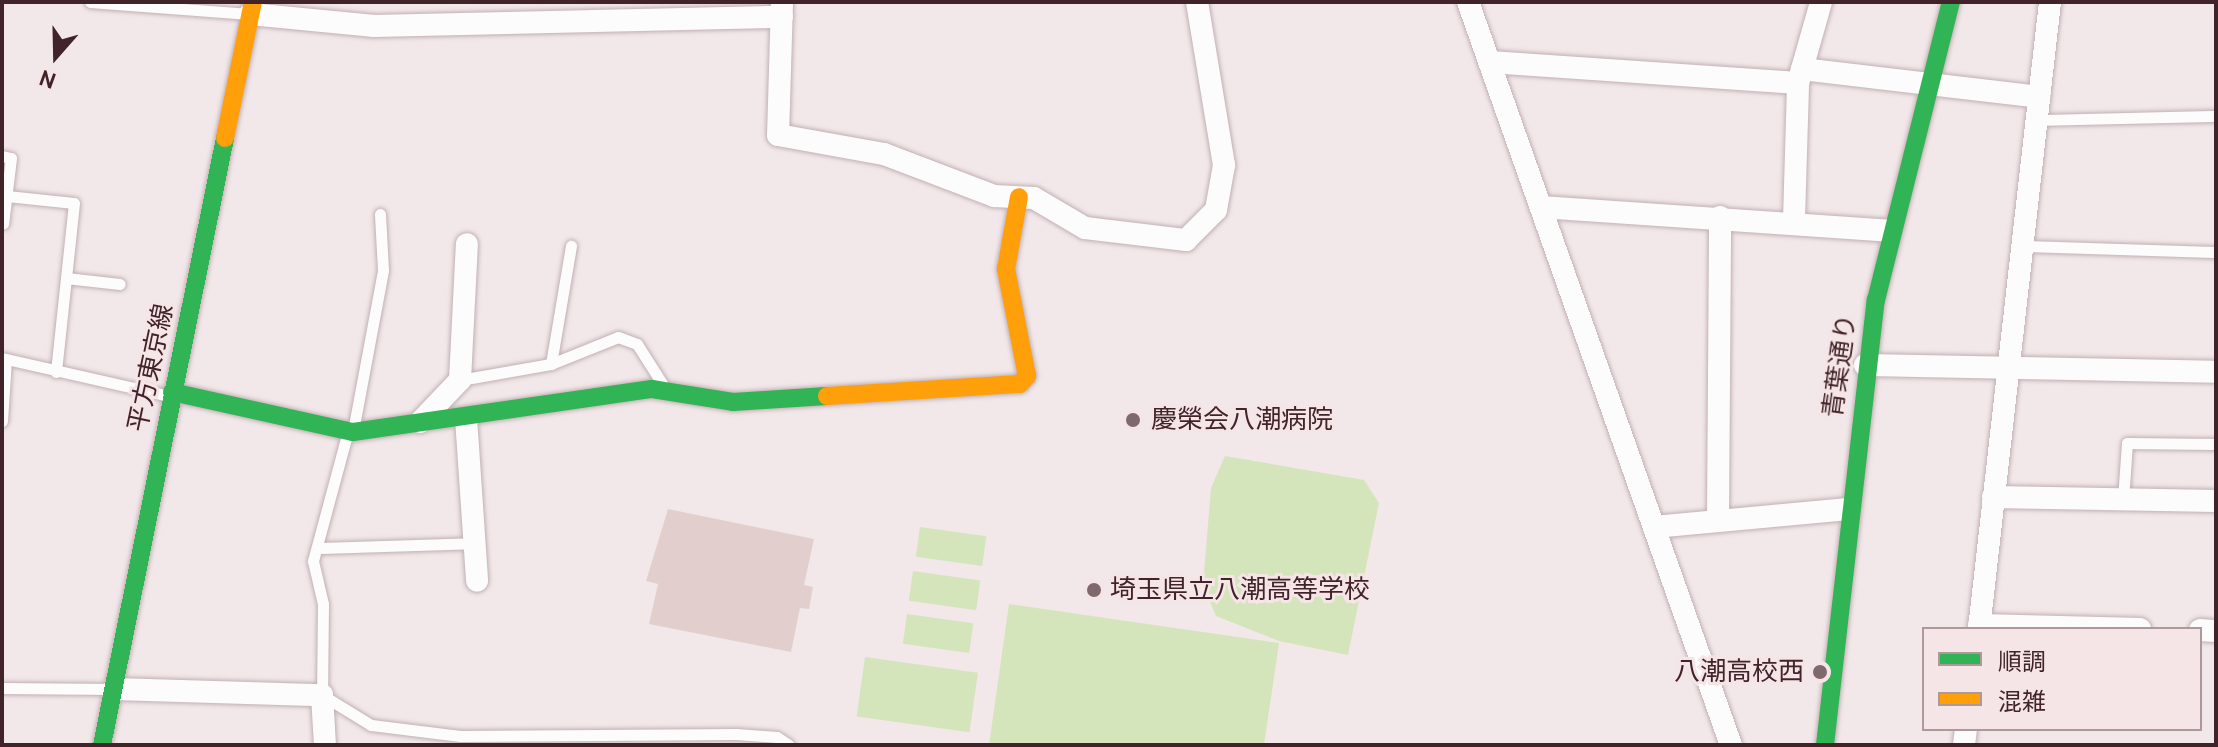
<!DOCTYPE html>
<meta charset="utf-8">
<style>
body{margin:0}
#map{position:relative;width:2218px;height:747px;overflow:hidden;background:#f2e8ea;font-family:Cabin,"Noto Sans JP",sans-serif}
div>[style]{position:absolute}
.green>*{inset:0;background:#d4e5bb;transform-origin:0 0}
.building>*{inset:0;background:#e2cfcd}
.roads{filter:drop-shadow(0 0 2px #c2b0b3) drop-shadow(0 0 2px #c2b0b3)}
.lane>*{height:11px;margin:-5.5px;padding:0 5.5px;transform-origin:5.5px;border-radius:5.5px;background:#fdfcfc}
.street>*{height:22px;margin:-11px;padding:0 11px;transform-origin:11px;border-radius:11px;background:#fdfcfc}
.fast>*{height:18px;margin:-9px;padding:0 9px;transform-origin:9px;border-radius:9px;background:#30b455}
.slow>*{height:18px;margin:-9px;padding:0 9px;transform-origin:9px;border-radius:9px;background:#ff9f0a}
.dots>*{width:22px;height:22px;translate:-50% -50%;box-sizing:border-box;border:4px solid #f5e5e6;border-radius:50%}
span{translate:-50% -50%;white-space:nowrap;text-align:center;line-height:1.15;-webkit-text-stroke:6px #f5e5e6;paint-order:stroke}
.street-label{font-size:26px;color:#412429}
.poi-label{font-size:26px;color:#412429}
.left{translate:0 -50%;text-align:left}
.right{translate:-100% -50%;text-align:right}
.frame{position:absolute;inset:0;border:4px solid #412429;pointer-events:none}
.legend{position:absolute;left:1922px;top:627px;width:280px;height:104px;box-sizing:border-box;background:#f5e5e6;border:2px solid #ad989a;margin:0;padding:10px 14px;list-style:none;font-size:24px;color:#412429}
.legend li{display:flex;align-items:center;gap:16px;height:40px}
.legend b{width:40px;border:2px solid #ad989a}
.north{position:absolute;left:16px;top:16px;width:80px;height:80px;-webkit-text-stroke:6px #f5e5e6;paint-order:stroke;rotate:200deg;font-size:22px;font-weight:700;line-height:32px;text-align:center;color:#412429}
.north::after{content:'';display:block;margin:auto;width:28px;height:36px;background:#412429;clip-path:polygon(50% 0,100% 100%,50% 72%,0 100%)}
</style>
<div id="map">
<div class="green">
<div style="clip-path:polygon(1225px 456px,1364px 480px,1379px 503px,1348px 655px,1279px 641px,1216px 616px,1203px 585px,1211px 488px)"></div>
<div style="left:920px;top:527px;width:67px;height:30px;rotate:8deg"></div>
<div style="left:913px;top:571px;width:68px;height:30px;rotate:8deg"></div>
<div style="clip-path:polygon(1009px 604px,1279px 643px,1264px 745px,989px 745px)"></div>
<div style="left:907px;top:614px;width:67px;height:30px;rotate:8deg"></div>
<div style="left:865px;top:657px;width:114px;height:60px;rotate:8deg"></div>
</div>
<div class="building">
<div style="clip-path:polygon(668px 509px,814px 539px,804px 585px,813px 587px,809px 609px,800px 608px,791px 652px,649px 624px,658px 584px,646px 581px)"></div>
</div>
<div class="roads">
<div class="lane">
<div style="left:90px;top:2px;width:160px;rotate:4.3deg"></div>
<div style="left:2038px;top:120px;width:178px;rotate:-1.3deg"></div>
<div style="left:2px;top:156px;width:9px;rotate:13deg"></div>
<div style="left:11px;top:158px;width:66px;rotate:96.9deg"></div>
<div style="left:7px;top:196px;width:67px;rotate:6deg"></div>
<div style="left:74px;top:203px;width:170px;rotate:96.1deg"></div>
<div style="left:2023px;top:246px;width:193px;rotate:1.8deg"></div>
<div style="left:66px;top:278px;width:54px;rotate:6.3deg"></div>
<div style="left:2px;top:358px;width:171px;rotate:12.8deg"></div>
<div style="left:551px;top:364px;width:120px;rotate:-80.4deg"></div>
<div style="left:460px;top:380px;width:92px;rotate:-10deg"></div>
<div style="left:551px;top:364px;width:72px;rotate:-21.9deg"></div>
<div style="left:618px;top:337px;width:20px;rotate:20deg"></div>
<div style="left:637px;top:344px;width:49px;rotate:57.6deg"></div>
<div style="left:2px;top:421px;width:62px;rotate:-86.3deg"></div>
<div style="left:348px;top:431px;width:135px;rotate:105.1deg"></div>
<div style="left:313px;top:561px;width:44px;rotate:76.9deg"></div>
<div style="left:323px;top:604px;width:91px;rotate:90.6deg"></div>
<div style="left:322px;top:695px;width:57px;rotate:31.5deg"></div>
<div style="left:371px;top:725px;width:90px;rotate:7deg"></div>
<div style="left:460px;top:736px;width:276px;rotate:-0.4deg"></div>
<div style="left:736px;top:734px;width:41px;rotate:4.2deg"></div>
<div style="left:777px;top:737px;width:14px;rotate:34deg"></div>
<div style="left:353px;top:431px;width:164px;rotate:-79.4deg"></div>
<div style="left:383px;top:270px;width:56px;rotate:-93.1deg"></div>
<div style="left:2123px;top:500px;width:57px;rotate:-86deg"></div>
<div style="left:2127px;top:443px;width:89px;rotate:0.6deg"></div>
<div style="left:318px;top:548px;width:156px;rotate:-1.8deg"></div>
<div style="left:2px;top:688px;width:111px;rotate:0.5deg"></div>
</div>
<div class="street">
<div style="left:782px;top:2px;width:133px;rotate:91.7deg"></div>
<div style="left:778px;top:135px;width:108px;rotate:10.2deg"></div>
<div style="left:884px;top:154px;width:118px;rotate:20.9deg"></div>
<div style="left:994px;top:196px;width:40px;rotate:2.9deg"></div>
<div style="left:1034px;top:198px;width:59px;rotate:30.5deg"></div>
<div style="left:1085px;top:228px;width:102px;rotate:6.8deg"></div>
<div style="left:1186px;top:240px;width:42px;rotate:-45deg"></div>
<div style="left:1216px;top:210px;width:46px;rotate:-79.9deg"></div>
<div style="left:1224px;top:165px;width:165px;rotate:-99.4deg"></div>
<div style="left:1468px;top:2px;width:788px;rotate:70.51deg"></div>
<div style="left:250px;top:14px;width:125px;rotate:5.5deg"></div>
<div style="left:374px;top:26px;width:408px;rotate:-1.3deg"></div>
<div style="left:1490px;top:62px;width:309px;rotate:3.9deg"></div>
<div style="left:1802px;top:69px;width:239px;rotate:6.7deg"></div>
<div style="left:1541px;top:207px;width:349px;rotate:3.9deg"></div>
<div style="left:1794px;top:220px;width:137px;rotate:-88.3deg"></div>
<div style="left:1798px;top:83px;width:84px;rotate:-74.1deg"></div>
<div style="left:1865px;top:365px;width:351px;rotate:1.1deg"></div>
<div style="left:466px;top:418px;width:163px;rotate:86.1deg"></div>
<div style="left:420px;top:422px;width:58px;rotate:-46.4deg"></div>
<div style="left:460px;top:380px;width:136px;rotate:-87.1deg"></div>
<div style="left:1993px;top:497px;width:223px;rotate:1deg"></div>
<div style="left:1718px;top:520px;width:303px;rotate:-89.6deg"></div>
<div style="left:1654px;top:527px;width:195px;rotate:-5.3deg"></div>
<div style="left:1979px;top:625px;width:161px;rotate:1.4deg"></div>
<div style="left:1979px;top:629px;width:631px;rotate:-83.54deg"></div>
<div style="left:2200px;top:630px;width:16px;rotate:4deg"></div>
<div style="left:114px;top:689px;width:208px;rotate:1.7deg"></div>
<div style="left:322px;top:695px;width:50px;rotate:86.6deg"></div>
<div style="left:1964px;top:745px;width:16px;rotate:-83deg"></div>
</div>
<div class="fast">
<div style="left:172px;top:392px;width:185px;rotate:12.5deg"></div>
<div style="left:353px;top:432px;width:302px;rotate:-8.2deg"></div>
<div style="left:652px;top:389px;width:82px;rotate:9.1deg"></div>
<div style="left:733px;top:402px;width:94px;rotate:-3.7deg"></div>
<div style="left:102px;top:745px;width:619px;rotate:-78.54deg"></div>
<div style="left:1825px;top:745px;width:448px;rotate:-83.5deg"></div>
<div style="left:1876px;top:300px;width:307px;rotate:-75.9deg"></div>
</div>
<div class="slow">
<div style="left:225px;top:138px;width:139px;rotate:-78.4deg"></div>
<div style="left:827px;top:396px;width:193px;rotate:-3.6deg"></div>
<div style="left:1020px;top:384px;width:11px;rotate:-49deg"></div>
<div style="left:1027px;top:376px;width:109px;rotate:-101.1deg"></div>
<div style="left:1006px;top:269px;width:73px;rotate:-79.8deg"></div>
</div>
</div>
<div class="dots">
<div style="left:1133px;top:420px;background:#7f696d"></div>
<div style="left:1094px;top:590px;background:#7f696d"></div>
<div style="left:1820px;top:672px;background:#7f696d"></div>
</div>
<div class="street-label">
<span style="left:1840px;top:366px;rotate:-82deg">青葉通り</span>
<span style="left:151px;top:368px;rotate:-78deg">平方東京線</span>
</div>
<div class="poi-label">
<span class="left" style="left:1151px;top:420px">慶榮会八潮病院</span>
<span class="left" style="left:1110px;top:590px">埼玉県立八潮高等学校</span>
<span class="right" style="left:1804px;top:672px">八潮高校西</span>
</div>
<div class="frame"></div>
<ul class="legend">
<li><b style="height:10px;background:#30b455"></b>順調</li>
<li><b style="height:10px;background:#ff9f0a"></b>混雑</li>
</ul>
<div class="north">N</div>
</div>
